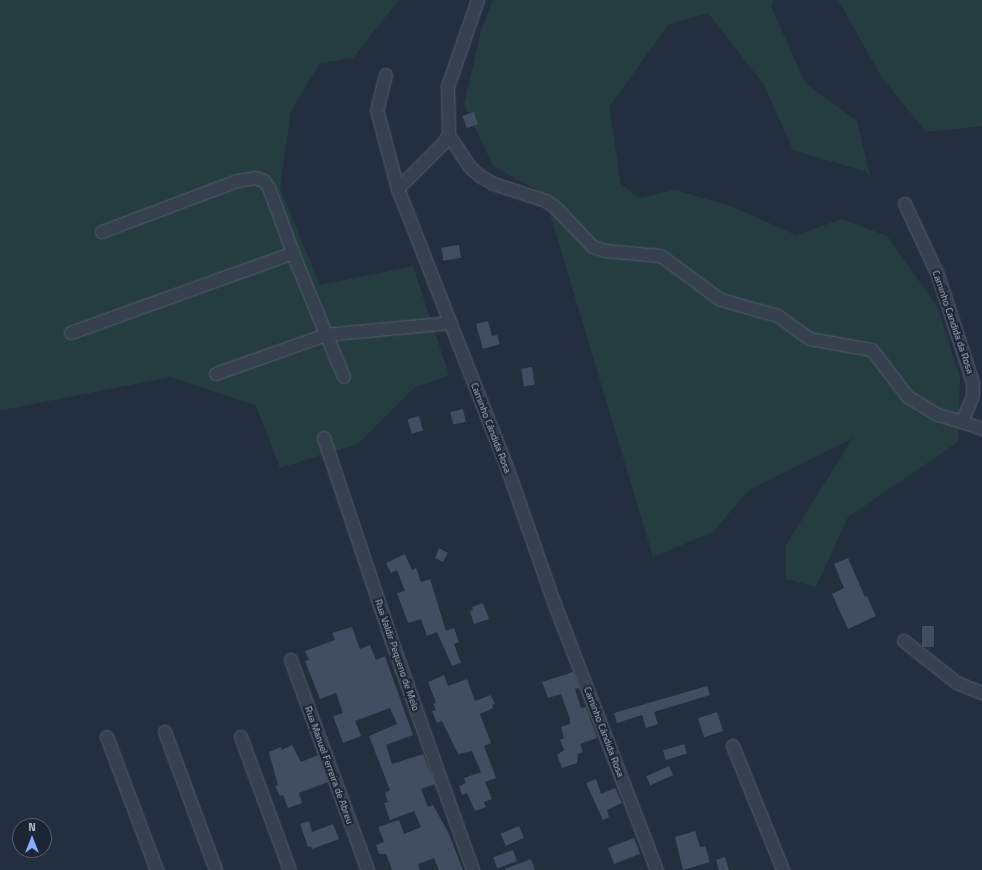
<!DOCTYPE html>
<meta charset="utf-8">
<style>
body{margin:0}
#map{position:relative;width:982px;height:870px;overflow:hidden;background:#232e3f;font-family:"Titillium Web",sans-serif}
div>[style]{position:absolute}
.green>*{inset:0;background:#253c40}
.building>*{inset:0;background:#424d61;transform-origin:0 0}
.roads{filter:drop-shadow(0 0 1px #555e6d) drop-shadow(0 0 1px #555e6d)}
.minor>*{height:12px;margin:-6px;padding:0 6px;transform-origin:6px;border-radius:6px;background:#37404f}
span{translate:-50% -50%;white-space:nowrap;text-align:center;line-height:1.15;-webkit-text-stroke:4px #1c2534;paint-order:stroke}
.street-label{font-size:10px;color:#b3bbca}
.north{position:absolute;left:12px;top:818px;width:40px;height:40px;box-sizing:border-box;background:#1c2534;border:1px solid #586170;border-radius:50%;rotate:0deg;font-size:11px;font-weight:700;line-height:16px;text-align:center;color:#b3bbca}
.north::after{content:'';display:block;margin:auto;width:14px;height:18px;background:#86aefc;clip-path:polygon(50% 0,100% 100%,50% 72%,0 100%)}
</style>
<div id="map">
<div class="green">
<div style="clip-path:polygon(0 0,399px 0,353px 58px,320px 63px,291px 111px,280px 188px,320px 285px,413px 266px,449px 375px,414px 388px,358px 444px,280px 468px,256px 406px,171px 377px,3px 410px,0 409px)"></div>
<div style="clip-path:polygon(493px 0,774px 0,771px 6px,805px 83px,857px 121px,871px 180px,867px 172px,793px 150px,764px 85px,708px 13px,669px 24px,609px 107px,621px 184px,639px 198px,675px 190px,731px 206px,796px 235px,842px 219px,887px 236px,937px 306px,960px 377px,958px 442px,848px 517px,816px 587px,786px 579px,786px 545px,853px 438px,749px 490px,713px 532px,653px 557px,544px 194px,493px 166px,464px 104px,482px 27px)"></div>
<div style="clip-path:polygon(838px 0,982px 0,982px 126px,926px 132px,882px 78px)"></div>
</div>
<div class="building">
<div style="left:474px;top:112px;width:13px;height:12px;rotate:72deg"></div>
<div style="left:459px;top:245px;width:13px;height:18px;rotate:81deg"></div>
<div style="clip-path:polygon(488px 321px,492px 336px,497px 335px,500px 344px,483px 349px,476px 324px)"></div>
<div style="left:532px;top:367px;width:18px;height:11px;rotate:81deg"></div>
<div style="left:463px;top:409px;width:13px;height:13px;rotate:77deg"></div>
<div style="left:419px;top:416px;width:15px;height:12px;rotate:74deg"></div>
<div style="clip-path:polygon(439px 548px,448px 553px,443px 562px,435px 558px)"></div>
<div style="clip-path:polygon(405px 554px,412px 570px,416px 568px,421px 582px,430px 579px,446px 631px,454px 628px,459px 642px,454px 644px,461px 663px,452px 666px,437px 632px,427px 636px,421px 619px,408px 623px,397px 593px,405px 591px,397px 570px,391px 573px,386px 563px)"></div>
<div style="clip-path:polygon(848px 558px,865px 597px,867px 596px,876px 616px,848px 629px,832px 594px,844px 588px,834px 564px)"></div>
<div style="clip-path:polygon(483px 603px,489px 619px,474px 624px,470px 611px,473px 610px,472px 607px)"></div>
<div style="left:922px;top:626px;width:12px;height:21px"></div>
<div style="clip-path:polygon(352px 627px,360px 649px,370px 645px,376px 660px,385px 656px,413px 735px,386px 745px,392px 764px,423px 754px,435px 784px,421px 789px,428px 807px,433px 805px,449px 834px,463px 870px,439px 870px,434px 858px,418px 864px,420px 870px,392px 870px,386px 854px,379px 854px,376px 845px,384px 842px,378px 827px,399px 820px,404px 834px,421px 827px,414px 811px,390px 820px,384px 803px,388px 802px,385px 793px,390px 790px,369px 736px,397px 724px,390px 708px,355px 721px,361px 736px,343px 743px,333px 716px,343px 713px,336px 693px,320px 699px,305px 661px,309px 660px,305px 651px,335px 640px,332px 633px)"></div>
<div style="clip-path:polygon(573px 672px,579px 688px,575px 689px,581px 708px,586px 707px,597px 738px,580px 744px,583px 752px,578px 754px,577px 763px,562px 768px,557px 755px,564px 750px,560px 740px,564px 738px,561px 727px,570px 724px,570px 719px,561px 694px,548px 698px,542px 682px)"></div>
<div style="clip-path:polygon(444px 675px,448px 686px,467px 679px,475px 701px,491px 695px,495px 704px,492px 705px,493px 708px,480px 714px,491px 743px,484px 746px,496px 778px,485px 782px,492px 799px,484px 802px,486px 807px,475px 811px,467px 793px,462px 795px,459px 786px,466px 783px,464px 778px,481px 772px,472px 751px,458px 754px,442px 721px,437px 723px,432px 711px,436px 710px,433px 704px,436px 703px,428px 682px)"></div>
<div style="clip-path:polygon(707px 686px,710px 695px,654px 712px,658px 724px,646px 728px,642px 715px,617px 723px,614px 713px)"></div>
<div style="left:717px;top:712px;width:20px;height:20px;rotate:72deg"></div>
<div style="left:684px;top:744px;width:10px;height:22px;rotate:73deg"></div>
<div style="clip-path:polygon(292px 745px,301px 762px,318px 755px,328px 782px,299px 793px,302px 803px,288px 808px,283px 795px,280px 796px,275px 786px,278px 786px,269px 752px,281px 747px,282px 750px)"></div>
<div style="left:669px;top:766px;width:10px;height:25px;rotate:66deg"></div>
<div style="clip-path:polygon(596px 779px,601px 794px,615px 788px,622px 803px,607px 810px,609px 817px,603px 820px,586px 783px)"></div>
<div style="clip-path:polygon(309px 821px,312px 832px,333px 824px,339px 839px,312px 849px,311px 846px,308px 847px,300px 824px)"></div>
<div style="left:519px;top:826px;width:13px;height:20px;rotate:67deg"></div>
<div style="clip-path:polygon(695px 831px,700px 847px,705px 846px,710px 862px,683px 870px,675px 837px)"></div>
<div style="left:634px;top:838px;width:17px;height:28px;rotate:69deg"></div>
<div style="left:513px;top:850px;width:12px;height:21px;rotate:70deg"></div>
<div style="clip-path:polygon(725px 857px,729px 870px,719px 870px,716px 860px)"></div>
<div style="clip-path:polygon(531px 859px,535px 870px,505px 870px,505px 869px)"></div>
</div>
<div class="roads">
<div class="minor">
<div style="left:478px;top:0;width:92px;rotate:109deg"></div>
<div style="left:448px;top:87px;width:48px;rotate:88.8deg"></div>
<div style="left:449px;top:135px;width:11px;rotate:124deg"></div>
<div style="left:443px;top:144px;width:64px;rotate:135deg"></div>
<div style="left:398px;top:189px;width:302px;rotate:68.6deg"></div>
<div style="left:508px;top:470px;width:140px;rotate:70.8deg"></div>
<div style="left:554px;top:602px;width:287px;rotate:69deg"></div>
<div style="left:386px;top:75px;width:36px;rotate:104deg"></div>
<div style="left:377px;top:110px;width:82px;rotate:75.1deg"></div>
<div style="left:449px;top:135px;width:38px;rotate:57deg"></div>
<div style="left:470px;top:167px;width:13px;rotate:42deg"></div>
<div style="left:480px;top:176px;width:16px;rotate:30deg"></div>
<div style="left:494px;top:184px;width:55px;rotate:18.1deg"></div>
<div style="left:546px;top:201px;width:12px;rotate:35deg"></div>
<div style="left:556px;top:208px;width:54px;rotate:46.5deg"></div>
<div style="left:593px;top:247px;width:13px;rotate:18deg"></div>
<div style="left:605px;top:251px;width:56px;rotate:5.1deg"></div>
<div style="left:661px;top:256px;width:74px;rotate:36.3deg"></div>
<div style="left:721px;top:300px;width:59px;rotate:15.7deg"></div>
<div style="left:778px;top:316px;width:39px;rotate:36deg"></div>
<div style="left:810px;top:339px;width:63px;rotate:10.1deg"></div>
<div style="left:872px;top:350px;width:59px;rotate:52.5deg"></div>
<div style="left:908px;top:397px;width:35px;rotate:31deg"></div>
<div style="left:938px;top:415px;width:25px;rotate:16deg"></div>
<div style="left:905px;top:204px;width:78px;rotate:65.1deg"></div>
<div style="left:938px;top:275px;width:114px;rotate:72deg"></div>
<div style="left:973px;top:383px;width:13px;rotate:90deg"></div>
<div style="left:973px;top:396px;width:28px;rotate:113deg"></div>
<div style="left:962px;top:422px;width:21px;rotate:19deg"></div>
<div style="left:102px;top:232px;width:145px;rotate:-20.6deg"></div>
<div style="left:238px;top:181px;width:17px;rotate:-10deg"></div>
<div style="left:255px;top:178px;width:9px;rotate:18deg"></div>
<div style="left:264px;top:181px;width:9px;rotate:54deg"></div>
<div style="left:269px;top:188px;width:83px;rotate:69.6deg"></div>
<div style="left:298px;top:266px;width:120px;rotate:67.5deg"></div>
<div style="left:71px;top:333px;width:236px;rotate:-19.8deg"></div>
<div style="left:216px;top:374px;width:117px;rotate:-19.5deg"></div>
<div style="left:326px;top:335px;width:125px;rotate:-5.5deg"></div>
<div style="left:324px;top:438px;width:220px;rotate:71.5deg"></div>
<div style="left:394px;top:647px;width:237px;rotate:70.5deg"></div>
<div style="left:904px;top:641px;width:68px;rotate:38.4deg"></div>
<div style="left:957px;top:683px;width:27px;rotate:22deg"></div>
<div style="left:291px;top:660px;width:224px;rotate:69.9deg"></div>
<div style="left:165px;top:732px;width:147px;rotate:69.7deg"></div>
<div style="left:107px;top:737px;width:142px;rotate:69.4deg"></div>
<div style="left:241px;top:737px;width:142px;rotate:69.8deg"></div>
<div style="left:733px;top:746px;width:134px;rotate:68deg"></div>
</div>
</div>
<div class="street-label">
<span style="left:953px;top:322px;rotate:71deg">Caminho Candida da Rosa</span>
<span style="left:491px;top:428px;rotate:69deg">Caminho Cândida Rosa</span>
<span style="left:397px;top:655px;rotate:71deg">Rua Valdir Pequeno de Melo</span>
<span style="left:604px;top:732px;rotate:69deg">Caminho Cândida Rosa</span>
<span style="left:329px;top:765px;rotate:70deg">Rua Manuel Ferreira de Abreu</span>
</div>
<div class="north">N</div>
</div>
